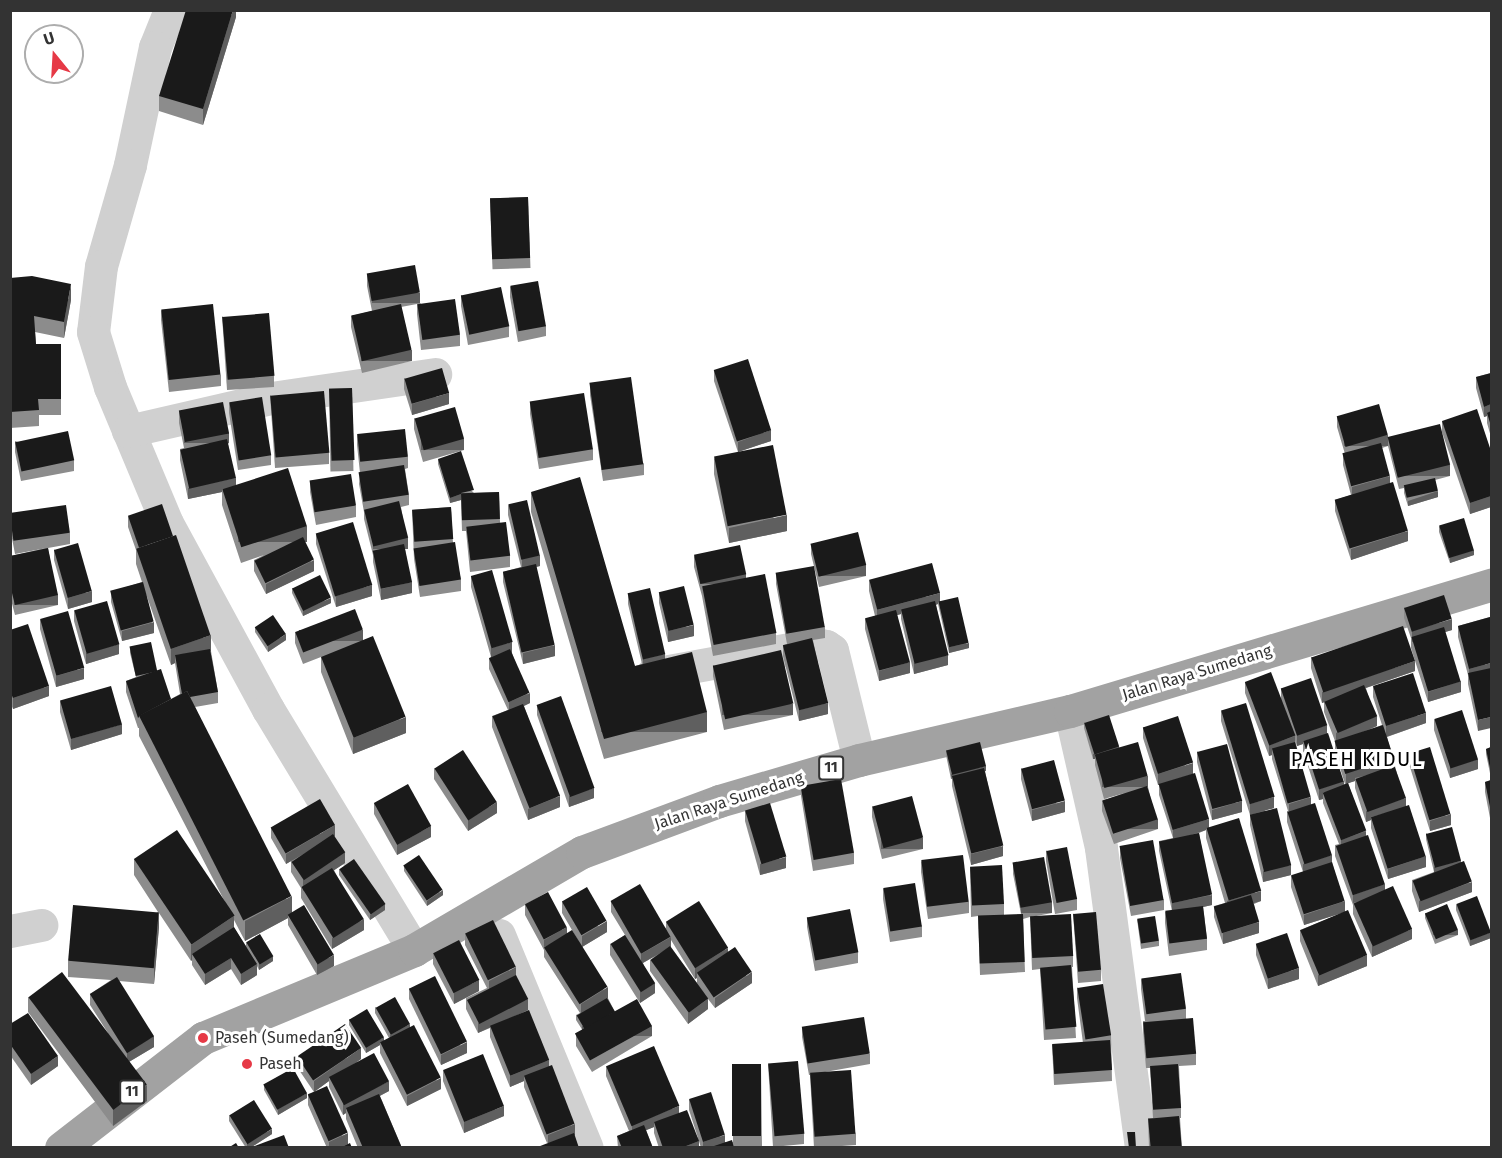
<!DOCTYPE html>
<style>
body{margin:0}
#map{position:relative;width:1502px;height:1158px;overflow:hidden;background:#fff;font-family:"Fira Sans",sans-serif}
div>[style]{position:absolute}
.minor>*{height:33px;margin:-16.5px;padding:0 16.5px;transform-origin:16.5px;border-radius:16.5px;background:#d0d0d0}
.trunk>*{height:33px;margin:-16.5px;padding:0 16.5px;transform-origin:16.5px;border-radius:16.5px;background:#a2a2a2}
.wall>*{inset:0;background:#8c8c8c;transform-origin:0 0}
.shaded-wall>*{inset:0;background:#5f5f5f;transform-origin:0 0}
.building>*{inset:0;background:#1a1a1a;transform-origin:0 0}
.dots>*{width:16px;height:16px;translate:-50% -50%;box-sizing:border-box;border:3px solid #fff;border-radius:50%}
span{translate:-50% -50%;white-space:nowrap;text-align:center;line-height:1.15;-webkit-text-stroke:6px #fff;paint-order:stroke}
.shield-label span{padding:2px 4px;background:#fff;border:2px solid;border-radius:4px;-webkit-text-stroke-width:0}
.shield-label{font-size:15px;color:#333;font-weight:700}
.street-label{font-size:16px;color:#333}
.poi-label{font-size:16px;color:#333}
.left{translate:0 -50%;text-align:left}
.quarter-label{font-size:20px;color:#000;letter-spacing:1.5px}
.frame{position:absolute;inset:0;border:12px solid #333;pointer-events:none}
.north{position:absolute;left:24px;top:24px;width:60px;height:60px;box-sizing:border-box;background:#fff;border:2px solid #adadad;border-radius:50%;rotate:342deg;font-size:16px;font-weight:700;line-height:24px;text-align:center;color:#333}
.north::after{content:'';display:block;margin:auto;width:21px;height:27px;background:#e63946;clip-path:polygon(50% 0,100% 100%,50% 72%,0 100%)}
</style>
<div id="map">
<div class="minor">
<div style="left:170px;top:10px;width:40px;rotate:112deg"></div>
<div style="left:155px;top:47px;width:121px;rotate:102deg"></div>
<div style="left:130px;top:165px;width:105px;rotate:106deg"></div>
<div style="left:101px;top:266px;width:66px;rotate:96.9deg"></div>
<div style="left:93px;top:332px;width:58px;rotate:72.8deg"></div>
<div style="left:110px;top:387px;width:147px;rotate:67.3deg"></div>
<div style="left:167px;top:523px;width:212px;rotate:61.5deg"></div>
<div style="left:268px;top:709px;width:282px;rotate:58.8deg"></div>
<div style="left:128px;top:431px;width:147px;rotate:-13deg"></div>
<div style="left:271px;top:398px;width:166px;rotate:-8.3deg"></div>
<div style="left:652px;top:674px;width:168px;rotate:-10.3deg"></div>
<div style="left:817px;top:644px;width:9px;rotate:13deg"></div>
<div style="left:826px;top:646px;width:7px;rotate:34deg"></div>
<div style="left:832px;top:650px;width:113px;rotate:76.2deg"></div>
<div style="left:1070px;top:711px;width:140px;rotate:77.2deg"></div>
<div style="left:1101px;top:848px;width:303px;rotate:82.4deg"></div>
<div style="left:10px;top:931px;width:32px;rotate:-11deg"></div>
<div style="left:499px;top:935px;width:230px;rotate:67.6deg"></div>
</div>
<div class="trunk">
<div style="left:61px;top:1148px;width:180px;rotate:-37.8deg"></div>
<div style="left:203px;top:1038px;width:229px;rotate:-22.6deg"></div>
<div style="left:414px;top:950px;width:194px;rotate:-30.3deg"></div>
<div style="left:582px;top:852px;width:146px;rotate:-20.4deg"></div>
<div style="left:719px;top:801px;width:146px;rotate:-16.3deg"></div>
<div style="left:859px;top:760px;width:217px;rotate:-13.1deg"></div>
<div style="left:1070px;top:711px;width:441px;rotate:-16.7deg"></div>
</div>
<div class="wall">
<div style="clip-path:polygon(236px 10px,236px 17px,203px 125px,159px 111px,159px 96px)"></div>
<div style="left:528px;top:197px;width:71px;height:38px;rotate:88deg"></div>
<div style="clip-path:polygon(367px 275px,420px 303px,460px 335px,460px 346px,421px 350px,417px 314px,417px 304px,401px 307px,412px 361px,362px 373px,351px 327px,351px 316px,372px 311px,367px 286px)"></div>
<div style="clip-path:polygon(10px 278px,71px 300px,64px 338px,35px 332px,36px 344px,61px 344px,61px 415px,39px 415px,39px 426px,10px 428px)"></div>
<div style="clip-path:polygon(510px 286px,546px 326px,546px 336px,518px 342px,510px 297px)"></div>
<div style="clip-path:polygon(461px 295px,509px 326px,509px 337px,468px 345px,461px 306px)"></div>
<div style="clip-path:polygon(161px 310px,221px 375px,221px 386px,169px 392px,161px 320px)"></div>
<div style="clip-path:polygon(222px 316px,274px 376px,274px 387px,227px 390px)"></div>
<div style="clip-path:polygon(714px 370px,771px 441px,738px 452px,714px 381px)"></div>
<div style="clip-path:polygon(1491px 373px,1491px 437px,1487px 423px,1487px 416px,1484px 417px,1476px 388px,1476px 377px)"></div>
<div style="clip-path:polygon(404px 378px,449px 404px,412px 415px,404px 389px)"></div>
<div style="clip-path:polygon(590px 384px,644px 464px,644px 475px,603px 481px,590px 395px)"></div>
<div style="left:352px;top:388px;width:83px;height:23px;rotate:89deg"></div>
<div style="clip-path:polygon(270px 395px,329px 453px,329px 464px,275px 468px)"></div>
<div style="clip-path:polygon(229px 402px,271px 455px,271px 465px,238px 470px,229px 413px)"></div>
<div style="clip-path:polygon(530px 403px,593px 449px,593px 460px,539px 469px,530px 414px)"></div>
<div style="clip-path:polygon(179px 412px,229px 443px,228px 444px,236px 485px,307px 542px,305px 542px,314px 571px,266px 594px,254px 571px,254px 560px,264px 555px,241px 563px,222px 505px,222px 492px,188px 499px,180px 460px,180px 449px,184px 448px,179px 423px)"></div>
<div style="clip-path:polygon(1337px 417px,1388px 437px,1450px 476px,1435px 480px,1438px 497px,1408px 506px,1404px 493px,1404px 488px,1399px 489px,1388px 446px,1382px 448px,1390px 483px,1408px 541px,1351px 560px,1335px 511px,1335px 500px,1351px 495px,1343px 465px,1343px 454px,1345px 454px,1337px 427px)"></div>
<div style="clip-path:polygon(414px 418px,464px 450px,423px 462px,414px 429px)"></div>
<div style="clip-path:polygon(1442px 421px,1491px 451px,1491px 507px,1470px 514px,1442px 432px)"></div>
<div style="clip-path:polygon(357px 434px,408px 457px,408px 468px,405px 469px,409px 495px,409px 505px,401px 507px,408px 549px,405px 549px,412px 593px,381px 600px,373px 562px,373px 555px,364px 519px,364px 512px,359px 484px,360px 473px,357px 445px)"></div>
<div style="clip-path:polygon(15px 441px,74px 460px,74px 471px,21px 481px,15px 452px)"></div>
<div style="clip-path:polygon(714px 458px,787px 531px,729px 543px,714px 474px)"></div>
<div style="clip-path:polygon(438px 459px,474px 493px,499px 492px,500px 522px,510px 556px,510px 567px,470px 572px,466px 531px,462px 531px,461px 500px,450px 503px,438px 464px)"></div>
<div style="clip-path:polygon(310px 481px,356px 506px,356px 517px,316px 525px,310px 492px)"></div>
<div style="clip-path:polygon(531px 492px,635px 666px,642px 664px,628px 604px,628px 593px,707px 732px,604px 759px,531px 512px)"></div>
<div style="clip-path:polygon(508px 504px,540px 566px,536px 567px,555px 656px,523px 664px,503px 582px,503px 572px,521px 567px,508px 515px)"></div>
<div style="clip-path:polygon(451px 507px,453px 543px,461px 580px,461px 591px,420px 597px,414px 559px,412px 510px)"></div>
<div style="clip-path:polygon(10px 515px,70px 533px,70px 544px,48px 548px,58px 605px,15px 615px,10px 596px,10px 556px,47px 548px,15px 554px,10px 528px)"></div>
<div style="clip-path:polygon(128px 516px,211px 651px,218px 692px,218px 703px,195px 707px,292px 912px,334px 966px,317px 975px,288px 925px,288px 918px,245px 941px,234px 920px,234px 928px,246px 946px,246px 942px,273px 961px,259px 970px,257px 966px,257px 975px,241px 985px,231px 969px,205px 985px,192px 965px,192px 960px,191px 961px,159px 913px,159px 927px,154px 984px,119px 981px,154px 1047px,129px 1062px,147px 1101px,113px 1126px,28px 1012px,28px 997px,108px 1033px,90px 1005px,90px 994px,111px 980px,68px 977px,68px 961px,158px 912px,134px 875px,134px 859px,225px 902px,139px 736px,139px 728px,138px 728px,126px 692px,126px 681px,136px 677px,130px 653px,130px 647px,157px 671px,171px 699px,180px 694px,175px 663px,171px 665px,146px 594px,154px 633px,122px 641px,111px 602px,111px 592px,142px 582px,136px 564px,136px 550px,128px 527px)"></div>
<div style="clip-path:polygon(1439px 526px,1474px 555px,1450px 563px,1439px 532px)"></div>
<div style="clip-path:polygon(316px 534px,372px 596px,336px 607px,316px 544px)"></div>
<div style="clip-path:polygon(811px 544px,866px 576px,819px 587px,811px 554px)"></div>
<div style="clip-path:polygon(54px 549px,92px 602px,68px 609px,54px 560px)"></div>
<div style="clip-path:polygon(694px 556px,746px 578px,776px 633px,776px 644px,713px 656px,702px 596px,694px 567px)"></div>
<div style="clip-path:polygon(776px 573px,825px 627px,825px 638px,813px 640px,828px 714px,799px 721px,783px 656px,783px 645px,787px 644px,776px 584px)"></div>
<div style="clip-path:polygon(471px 576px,512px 653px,530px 703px,524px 706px,560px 807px,528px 820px,492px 727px,492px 716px,508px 710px,489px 669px,489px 658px,491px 657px,471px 587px)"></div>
<div style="clip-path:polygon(869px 580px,940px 601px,969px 648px,949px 653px,938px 604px,936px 605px,948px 665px,914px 674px,901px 619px,901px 614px,897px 615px,910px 673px,879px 681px,865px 629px,865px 619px,875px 616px,869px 591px)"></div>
<div style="clip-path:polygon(292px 588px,331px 603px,303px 616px,292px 593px)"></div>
<div style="clip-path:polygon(659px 593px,694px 636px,668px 642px,659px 603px)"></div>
<div style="clip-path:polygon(1404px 607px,1452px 630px,1445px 632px,1461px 692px,1428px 702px,1411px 648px,1411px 638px,1404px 618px)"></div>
<div style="clip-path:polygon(74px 610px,119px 654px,86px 664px,74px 621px)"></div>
<div style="clip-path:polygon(1490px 617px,1478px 731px,1468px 684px,1468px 675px,1458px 637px,1458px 626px)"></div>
<div style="clip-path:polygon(40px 619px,84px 679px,56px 687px,40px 629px)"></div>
<div style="clip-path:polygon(255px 627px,286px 640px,268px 652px,255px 632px)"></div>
<div style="clip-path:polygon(10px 630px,49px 696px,13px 709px,10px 702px)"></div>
<div style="clip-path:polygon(295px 632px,363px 640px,406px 733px,353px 754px,321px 672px,321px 657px,303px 664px,295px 643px)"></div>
<div style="clip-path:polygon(1311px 657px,1415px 671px,1366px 688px,1377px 726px,1369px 730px,1382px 725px,1373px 697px,1373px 686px,1426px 723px,1387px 737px,1406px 806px,1426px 867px,1388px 879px,1371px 828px,1371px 820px,1366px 822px,1355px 788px,1355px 781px,1348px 783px,1385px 889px,1412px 939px,1372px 957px,1353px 914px,1353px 905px,1335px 856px,1335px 845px,1339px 844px,1323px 803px,1323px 799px,1319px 800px,1303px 751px,1303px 744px,1297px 746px,1295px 740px,1311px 804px,1332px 862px,1345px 912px,1367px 966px,1318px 986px,1300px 941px,1300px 930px,1345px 912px,1304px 925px,1291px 887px,1291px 876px,1303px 872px,1287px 822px,1287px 811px,1288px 811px,1272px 759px,1272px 755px,1269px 756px,1245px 693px,1245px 682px,1281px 698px,1281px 688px,1327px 733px,1344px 784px,1345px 784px,1335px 752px,1335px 741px,1324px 712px,1324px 702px,1322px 703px,1311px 668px)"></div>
<div style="clip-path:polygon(713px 665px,793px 715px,724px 730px,713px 676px)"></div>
<div style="clip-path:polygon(60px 701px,122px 734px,71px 750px,60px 712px)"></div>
<div style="clip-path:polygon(537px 705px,594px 798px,569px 807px,537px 715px)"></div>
<div style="clip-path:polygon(1221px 710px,1274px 808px,1265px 810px,1291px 875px,1263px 882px,1250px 825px,1250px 815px,1221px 721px)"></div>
<div style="clip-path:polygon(1434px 719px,1478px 769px,1450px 778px,1434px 730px)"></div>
<div style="clip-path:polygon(1084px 722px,1119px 747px,1148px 787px,1158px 829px,1114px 844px,1102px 811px,1102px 801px,1125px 793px,1104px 799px,1095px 765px,1095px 759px,1093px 759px,1084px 728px)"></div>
<div style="clip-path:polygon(1143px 727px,1193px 773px,1209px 827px,1261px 901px,1254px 904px,1259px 933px,1223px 944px,1214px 917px,1214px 906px,1225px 903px,1206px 838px,1206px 830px,1199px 833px,1212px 905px,1203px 907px,1207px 939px,1207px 950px,1169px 956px,1165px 923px,1165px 912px,1172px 911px,1159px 851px,1159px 841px,1173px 838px,1159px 795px,1159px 785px,1158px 785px,1143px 738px)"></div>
<div style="clip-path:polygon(1491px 747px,1491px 778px,1486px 754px,1486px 749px)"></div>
<div style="clip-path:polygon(946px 750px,986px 771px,985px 771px,1003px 856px,971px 865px,952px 786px,952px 779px,951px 779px,946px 755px)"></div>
<div style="clip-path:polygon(1197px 751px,1242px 812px,1212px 820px,1197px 762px)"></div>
<div style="clip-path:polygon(1409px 753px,1451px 825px,1430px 831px,1409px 764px)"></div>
<div style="clip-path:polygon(434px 768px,497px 813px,468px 831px,434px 779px)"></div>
<div style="clip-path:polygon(1021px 768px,1065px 812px,1032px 821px,1021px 779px)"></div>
<div style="clip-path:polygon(1491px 780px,1491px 823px,1485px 792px,1485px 782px)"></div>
<div style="clip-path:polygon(801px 786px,854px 853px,854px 864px,813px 871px,801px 796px)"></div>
<div style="clip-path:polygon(374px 803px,431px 837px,397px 855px,374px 814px)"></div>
<div style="clip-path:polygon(872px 806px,923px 849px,882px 859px,872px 817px)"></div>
<div style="clip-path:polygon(745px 810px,786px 868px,760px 875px,745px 821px)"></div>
<div style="clip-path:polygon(271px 828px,335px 836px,334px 836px,345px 863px,334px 870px,364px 930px,332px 949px,301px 898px,301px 888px,291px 872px,291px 861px,286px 864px,271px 838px)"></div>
<div style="clip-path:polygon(1426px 833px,1461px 862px,1472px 892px,1419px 912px,1412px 891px,1412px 880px,1434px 872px,1426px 839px)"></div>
<div style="clip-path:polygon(1120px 847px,1164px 900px,1164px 910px,1131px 916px,1120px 858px)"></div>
<div style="clip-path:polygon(1046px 850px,1077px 899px,1077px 910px,1055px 914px,1046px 861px)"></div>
<div style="clip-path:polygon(921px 861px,969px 902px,969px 913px,928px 919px,921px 872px)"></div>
<div style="clip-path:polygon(1013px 863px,1052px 913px,1031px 917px,1073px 956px,1073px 967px,1072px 967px,1076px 1038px,1044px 1040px,1040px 969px,1032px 970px,1030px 917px,1023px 919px,1025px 972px,980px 975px,978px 916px,971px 917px,970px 867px,1004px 904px,1004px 915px,1021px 914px,1013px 874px)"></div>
<div style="clip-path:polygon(404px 866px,443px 895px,427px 906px,404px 871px)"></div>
<div style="clip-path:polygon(339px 869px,385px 910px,370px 920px,339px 875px)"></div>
<div style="clip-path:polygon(883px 888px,922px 926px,922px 937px,890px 942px,883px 899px)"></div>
<div style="clip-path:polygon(evenodd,611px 901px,666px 928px,666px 922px,728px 951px,752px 983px,715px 1008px,708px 999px,708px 1009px,688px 1024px,650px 971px,650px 960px,655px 956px,643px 963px,655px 993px,640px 1003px,610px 955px,610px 944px,625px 935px,611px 912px,611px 901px,671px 940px,695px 979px,697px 978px,697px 983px,671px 947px,671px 940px)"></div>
<div style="clip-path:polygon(562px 902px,607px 932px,582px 947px,615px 1012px,652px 1036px,592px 1072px,576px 1046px,576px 1035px,583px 1031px,576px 1020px,576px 1015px,580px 1013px,544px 957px,544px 950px,525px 915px,525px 904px,579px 942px,562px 913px)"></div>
<div style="clip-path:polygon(1456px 904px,1491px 938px,1470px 946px,1456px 910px)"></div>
<div style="clip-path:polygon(1073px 913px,1101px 970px,1101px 981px,1078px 983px)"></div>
<div style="clip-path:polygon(1425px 913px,1458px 935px,1435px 944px,1425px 918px)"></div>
<div style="clip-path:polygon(807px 917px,858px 952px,858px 963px,815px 971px,807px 927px)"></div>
<div style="clip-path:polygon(1137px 919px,1159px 941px,1159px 946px,1141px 949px)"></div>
<div style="clip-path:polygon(465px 934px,516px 976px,528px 1010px,515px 1016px,549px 1066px,575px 1135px,547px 1143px,524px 1087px,524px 1081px,510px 1087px,490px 1037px,490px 1028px,478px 1033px,466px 1009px,466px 998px,487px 988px,465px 945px)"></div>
<div style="clip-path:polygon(1256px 944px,1299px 979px,1268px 989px,1256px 955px)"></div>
<div style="clip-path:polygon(433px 953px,479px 991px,454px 1004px,433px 964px)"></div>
<div style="clip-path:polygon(1141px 979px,1186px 1009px,1186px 1018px,1196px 1054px,1196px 1065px,1179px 1066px,1181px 1108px,1181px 1118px,1180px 1118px,1182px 1148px,1149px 1148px,1148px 1118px,1153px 1118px,1150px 1068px,1146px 1068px,1143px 1032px,1143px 1021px,1145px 1021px,1141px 989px)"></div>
<div style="clip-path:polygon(1077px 987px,1111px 1035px,1112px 1081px,1054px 1085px,1052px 1045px,1083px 1043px,1077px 998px)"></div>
<div style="clip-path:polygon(409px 988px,467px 1053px,441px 1065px,409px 999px)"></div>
<div style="clip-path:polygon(375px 1007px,410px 1027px,441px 1089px,407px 1106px,380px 1053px,380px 1045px,366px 1053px,349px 1025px,349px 1019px,384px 1041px,389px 1038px,375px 1013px)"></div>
<div style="clip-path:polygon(10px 1024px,58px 1066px,31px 1085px,10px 1055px)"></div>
<div style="clip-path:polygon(802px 1027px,870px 1054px,870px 1064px,825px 1072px,856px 1134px,856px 1145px,814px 1148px,810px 1075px,809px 1075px,802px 1037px)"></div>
<div style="clip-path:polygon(297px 1057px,361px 1059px,357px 1062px,389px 1091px,380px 1096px,402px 1148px,358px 1148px,346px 1119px,346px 1113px,343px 1115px,329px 1087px,329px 1081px,314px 1092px,348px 1144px,352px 1148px,327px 1148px,308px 1105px,308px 1094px,314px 1092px,297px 1067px)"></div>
<div style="clip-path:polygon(768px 1063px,804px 1134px,804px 1144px,773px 1147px)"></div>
<div style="clip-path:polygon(732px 1064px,761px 1064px,762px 1146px,701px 1148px,699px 1141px,699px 1148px,659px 1148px,654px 1133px,654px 1127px,646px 1130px,653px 1148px,618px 1148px,617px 1136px,629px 1131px,606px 1076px,606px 1066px,679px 1113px,698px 1138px,689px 1110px,689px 1099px,725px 1142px,733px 1142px)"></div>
<div style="clip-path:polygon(443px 1070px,504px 1116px,464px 1133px,443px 1081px)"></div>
<div style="clip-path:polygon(264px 1085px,307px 1098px,278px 1115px,264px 1090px)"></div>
<div style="clip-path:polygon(229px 1115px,272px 1134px,250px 1148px,246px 1148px,229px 1121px)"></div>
</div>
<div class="shaded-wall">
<div style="clip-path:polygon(233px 10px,236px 10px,236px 17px,203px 125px,203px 109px)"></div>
<div style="clip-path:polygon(71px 284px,71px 300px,64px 338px,64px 322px)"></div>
<div style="left:420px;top:293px;width:10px;height:48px;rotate:90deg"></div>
<div style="left:412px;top:350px;width:11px;height:51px;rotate:90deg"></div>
<div style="clip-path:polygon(449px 393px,449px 404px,412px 415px,412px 404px)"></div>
<div style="clip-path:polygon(1491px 404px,1491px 415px,1487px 413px,1487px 416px,1484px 417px,1484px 407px)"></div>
<div style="clip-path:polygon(771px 430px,771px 441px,738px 452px,738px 442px)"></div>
<div style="left:229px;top:433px;width:10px;height:45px;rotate:90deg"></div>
<div style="left:1388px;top:435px;width:11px;height:44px;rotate:90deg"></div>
<div style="left:464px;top:439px;width:11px;height:43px;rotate:90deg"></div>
<div style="left:1450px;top:465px;width:11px;height:53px;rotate:90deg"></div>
<div style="clip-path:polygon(1390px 476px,1390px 487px,1352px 498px,1352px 487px)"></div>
<div style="clip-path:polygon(236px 478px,236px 489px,222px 489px,222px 492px,188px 499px,188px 488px)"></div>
<div style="clip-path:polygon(1438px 491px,1438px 497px,1408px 506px,1408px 501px)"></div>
<div style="clip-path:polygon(461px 494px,461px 500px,450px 503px,450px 498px)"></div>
<div style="clip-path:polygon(1491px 496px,1491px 507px,1470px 514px,1470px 503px)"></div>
<div style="clip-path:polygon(787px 515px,787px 531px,729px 543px,729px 528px)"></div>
<div style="left:307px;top:526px;width:16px;height:69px;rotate:90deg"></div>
<div style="clip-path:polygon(1408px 531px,1408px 541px,1351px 560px,1351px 549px)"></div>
<div style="left:408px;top:538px;width:11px;height:35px;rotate:90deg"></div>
<div style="clip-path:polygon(1474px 550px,1474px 555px,1450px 563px,1450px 557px)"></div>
<div style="clip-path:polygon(540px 555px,540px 566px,522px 570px,522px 559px)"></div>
<div style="clip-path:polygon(314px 560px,314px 571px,266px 594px,266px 584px)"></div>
<div style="left:866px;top:565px;width:11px;height:48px;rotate:90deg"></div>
<div style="left:746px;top:574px;width:10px;height:45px;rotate:90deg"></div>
<div style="clip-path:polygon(412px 582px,412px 593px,381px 600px,381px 589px)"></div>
<div style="clip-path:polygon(372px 585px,372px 596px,336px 607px,336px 596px)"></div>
<div style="clip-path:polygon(92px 591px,92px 602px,68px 609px,68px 598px)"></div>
<div style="clip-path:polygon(940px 593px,940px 604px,938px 601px,938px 604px,902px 614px,901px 608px,901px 614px,877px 621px,877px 610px)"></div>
<div style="left:58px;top:595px;width:10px;height:44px;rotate:90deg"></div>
<div style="clip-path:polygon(331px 598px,331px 603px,303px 616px,303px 610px)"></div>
<div style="clip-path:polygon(1452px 619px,1452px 630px,1412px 642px,1412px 631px)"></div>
<div style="clip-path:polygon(154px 622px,154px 633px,122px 641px,122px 631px)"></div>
<div style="clip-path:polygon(694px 625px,694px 636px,668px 642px,668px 631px)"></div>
<div style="left:363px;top:630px;width:11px;height:64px;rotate:90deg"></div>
<div style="clip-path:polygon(286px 634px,286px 640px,268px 652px,268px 646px)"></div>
<div style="clip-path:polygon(211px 635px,211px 651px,175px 655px,175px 663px,171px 665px,171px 649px)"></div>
<div style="clip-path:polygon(512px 642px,512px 653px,491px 658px,491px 648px)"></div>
<div style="clip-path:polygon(969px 643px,969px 648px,949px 653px,949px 647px)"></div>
<div style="clip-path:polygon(119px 644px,119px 654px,86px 664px,86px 653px)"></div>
<div style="clip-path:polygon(555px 645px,555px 656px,523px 664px,523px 653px)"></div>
<div style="clip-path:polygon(665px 654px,665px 664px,643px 670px,643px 659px)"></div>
<div style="clip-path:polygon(948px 655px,948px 665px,914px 674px,914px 663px)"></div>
<div style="clip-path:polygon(1415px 661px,1415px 671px,1322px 703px,1322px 692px)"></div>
<div style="clip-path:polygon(910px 662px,910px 673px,879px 681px,879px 671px)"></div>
<div style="clip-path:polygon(1491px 663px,1491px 674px,1469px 680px,1469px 669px)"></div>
<div style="clip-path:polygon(84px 668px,84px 679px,56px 687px,56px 676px)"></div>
<div style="clip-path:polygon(1461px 681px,1461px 692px,1428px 702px,1428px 692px)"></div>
<div style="clip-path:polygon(49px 686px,49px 696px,13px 709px,13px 698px)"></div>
<div style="clip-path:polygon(530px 693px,530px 703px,509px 713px,509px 702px)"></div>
<div style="clip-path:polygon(828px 703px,828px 714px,799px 721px,799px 710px)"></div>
<div style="left:793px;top:704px;width:11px;height:71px;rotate:90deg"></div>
<div style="left:707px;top:712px;width:20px;height:106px;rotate:90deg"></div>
<div style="clip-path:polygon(1426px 713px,1426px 723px,1386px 737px,1386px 726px)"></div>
<div style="clip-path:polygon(1377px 716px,1377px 726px,1336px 743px,1336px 733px)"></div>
<div style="clip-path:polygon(406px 717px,406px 733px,353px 754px,353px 738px)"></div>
<div style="clip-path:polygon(1491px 717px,1491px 728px,1478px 731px,1478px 720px)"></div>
<div style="clip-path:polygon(122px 724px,122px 734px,71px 750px,71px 739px)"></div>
<div style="clip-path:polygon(1327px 725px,1327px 735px,1303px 741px,1303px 744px,1297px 746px,1297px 735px)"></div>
<div style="clip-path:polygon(1295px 736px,1295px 746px,1272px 749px,1272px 755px,1269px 756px,1269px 745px)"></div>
<div style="clip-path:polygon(1119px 746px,1119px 751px,1095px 754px,1095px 759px,1093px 759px,1093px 754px)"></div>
<div style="clip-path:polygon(1394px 758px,1394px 769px,1355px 778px,1355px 781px,1346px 784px,1346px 773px)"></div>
<div style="clip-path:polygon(1478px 759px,1478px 769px,1450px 778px,1450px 768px)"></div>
<div style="clip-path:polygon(1193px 763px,1193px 774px,1158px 785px,1158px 774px)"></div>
<div style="clip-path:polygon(986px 766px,986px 771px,953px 779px,952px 776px,951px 779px,951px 774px)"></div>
<div style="left:1148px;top:776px;width:11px;height:46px;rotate:90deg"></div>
<div style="clip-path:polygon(1344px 781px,1344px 791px,1323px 792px,1323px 799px,1319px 800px,1319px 789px)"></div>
<div style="clip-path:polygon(594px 788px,594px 798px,569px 807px,569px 796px)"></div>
<div style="clip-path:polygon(560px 796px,560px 807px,528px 820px,528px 809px)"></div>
<div style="clip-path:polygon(1274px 797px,1274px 808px,1250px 815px,1250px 804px)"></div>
<div style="clip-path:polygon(1311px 797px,1311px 808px,1289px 814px,1289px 804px)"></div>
<div style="clip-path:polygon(1406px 798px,1406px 808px,1371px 817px,1371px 820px,1366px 822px,1366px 811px)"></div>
<div style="clip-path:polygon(1065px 801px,1065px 812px,1032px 821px,1032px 810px)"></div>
<div style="clip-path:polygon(1242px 801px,1242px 812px,1212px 820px,1212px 810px)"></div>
<div style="clip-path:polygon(497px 802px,497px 813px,468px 831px,468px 820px)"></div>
<div style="clip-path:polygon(1451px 814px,1451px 825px,1430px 831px,1430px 821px)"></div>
<div style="left:1158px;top:819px;width:10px;height:46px;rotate:90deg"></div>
<div style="clip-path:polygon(1209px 819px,1209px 829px,1206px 828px,1206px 830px,1173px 841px,1173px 830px)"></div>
<div style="clip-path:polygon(335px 825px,335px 836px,286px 864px,286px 854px)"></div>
<div style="clip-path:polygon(431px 826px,431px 837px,397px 855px,397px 845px)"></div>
<div style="clip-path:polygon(1366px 831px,1366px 842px,1341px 851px,1341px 840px)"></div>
<div style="left:923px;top:838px;width:11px;height:42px;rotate:90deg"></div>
<div style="clip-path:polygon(1003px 846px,1003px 856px,971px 865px,971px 854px)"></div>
<div style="clip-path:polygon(345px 852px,345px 863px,303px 891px,303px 880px)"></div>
<div style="clip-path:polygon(1332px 855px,1332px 865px,1303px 874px,1303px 864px)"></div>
<div style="clip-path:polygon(1426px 856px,1426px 867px,1388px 879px,1388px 869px)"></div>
<div style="clip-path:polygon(786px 857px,786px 868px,760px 875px,760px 864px)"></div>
<div style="clip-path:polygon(1461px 861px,1461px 866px,1434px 873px,1434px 867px)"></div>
<div style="clip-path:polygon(1291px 865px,1291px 875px,1263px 882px,1263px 871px)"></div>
<div style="clip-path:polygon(1472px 882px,1472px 892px,1419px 912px,1419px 901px)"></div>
<div style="clip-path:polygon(1385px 884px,1385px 895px,1353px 903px,1353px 905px,1353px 895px)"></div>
<div style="clip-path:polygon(443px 890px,443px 895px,427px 906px,427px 901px)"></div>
<div style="clip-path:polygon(1261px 891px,1261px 901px,1227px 911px,1227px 901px)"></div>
<div style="clip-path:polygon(1212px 895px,1212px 905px,1172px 914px,1172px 903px)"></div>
<div style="clip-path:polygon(292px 896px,292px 916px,288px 915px,288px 918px,245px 941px,245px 921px)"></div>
<div style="clip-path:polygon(1345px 901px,1345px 912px,1304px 925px,1304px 915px)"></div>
<div style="left:1052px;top:902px;width:11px;height:31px;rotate:90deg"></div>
<div style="clip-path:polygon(385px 904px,385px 910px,370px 920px,370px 915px)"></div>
<div style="clip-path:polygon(159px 912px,159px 927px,154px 984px,154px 968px)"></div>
<div style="clip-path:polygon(234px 916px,234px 932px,192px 954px,192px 960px,191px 961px,191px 945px)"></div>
<div style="clip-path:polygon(364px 919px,364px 930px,332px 949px,332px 938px)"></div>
<div style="clip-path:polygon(607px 921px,607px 932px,582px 947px,582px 936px)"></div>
<div style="clip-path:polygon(1259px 922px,1259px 933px,1223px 944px,1223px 933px)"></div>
<div style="clip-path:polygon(567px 927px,567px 938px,544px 947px,544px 950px,544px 940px)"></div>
<div style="clip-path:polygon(1412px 929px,1412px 939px,1372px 957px,1372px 946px)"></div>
<div style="left:1458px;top:930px;width:5px;height:25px;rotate:90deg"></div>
<div style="clip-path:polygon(1491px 932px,1491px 938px,1470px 946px,1470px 940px)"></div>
<div style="clip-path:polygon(671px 937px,671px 947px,641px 964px,641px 954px)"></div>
<div style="clip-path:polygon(728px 948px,728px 959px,697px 973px,697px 978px,695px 979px,695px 968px)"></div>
<div style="clip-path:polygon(334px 955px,334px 966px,317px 975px,317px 964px)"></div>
<div style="clip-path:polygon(1367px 955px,1367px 966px,1318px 986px,1318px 975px)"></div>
<div style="clip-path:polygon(273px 956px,273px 961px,259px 970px,259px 964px)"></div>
<div style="clip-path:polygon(231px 958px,231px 969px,205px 985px,205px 974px)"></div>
<div style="clip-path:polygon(257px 964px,257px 975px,241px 985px,241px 974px)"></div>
<div style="clip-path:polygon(516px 967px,516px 978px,489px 992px,489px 981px)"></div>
<div style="clip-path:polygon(1299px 968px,1299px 979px,1268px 989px,1268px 979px)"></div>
<div style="clip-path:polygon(752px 972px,752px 983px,715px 1008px,715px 998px)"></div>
<div style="clip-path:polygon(479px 980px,479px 991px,454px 1004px,454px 993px)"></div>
<div style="clip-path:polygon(655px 983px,655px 993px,640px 1003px,640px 992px)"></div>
<div style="clip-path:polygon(608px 987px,608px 998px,581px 1015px,581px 1004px)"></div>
<div style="clip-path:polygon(528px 999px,528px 1010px,478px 1033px,478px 1023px)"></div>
<div style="clip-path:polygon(708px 999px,708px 1009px,688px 1024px,688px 1013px)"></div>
<div style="clip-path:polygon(410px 1024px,410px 1030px,390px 1040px,390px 1035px)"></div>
<div style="left:652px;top:1026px;width:10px;height:70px;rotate:90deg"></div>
<div style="clip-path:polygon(154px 1036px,154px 1047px,127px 1063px,127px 1052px)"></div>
<div style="clip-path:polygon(384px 1037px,384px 1043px,380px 1043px,380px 1045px,366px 1053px,366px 1048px)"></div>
<div style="clip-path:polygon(467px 1042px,467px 1053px,441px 1065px,441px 1055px)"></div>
<div style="clip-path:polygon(361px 1048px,361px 1059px,331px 1080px,329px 1077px,329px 1081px,314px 1092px,314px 1081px)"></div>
<div style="clip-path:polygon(58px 1056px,58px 1066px,31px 1085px,31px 1074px)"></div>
<div style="clip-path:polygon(549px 1060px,549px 1071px,524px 1076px,524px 1081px,510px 1087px,510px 1076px)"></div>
<div style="clip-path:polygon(441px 1078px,441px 1089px,407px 1106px,407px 1096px)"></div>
<div style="clip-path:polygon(389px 1081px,389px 1091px,348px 1112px,346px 1108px,346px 1113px,343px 1115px,343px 1104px)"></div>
<div style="clip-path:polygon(147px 1085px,147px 1101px,113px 1126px,113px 1110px)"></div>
<div style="clip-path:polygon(307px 1093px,307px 1098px,278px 1115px,278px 1109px)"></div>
<div style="clip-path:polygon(504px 1106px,504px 1116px,464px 1133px,464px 1122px)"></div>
<div style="clip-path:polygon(679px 1106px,679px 1117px,654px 1122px,654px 1127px,632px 1136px,632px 1125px)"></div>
<div style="clip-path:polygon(575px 1124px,575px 1135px,548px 1146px,548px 1135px)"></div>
<div style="clip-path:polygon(272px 1129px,272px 1134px,250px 1148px,247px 1148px,247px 1144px)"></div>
<div style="clip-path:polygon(348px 1133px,348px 1144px,340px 1148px,329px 1148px,329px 1142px)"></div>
<div style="clip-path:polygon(725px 1135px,725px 1146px,720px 1148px,703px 1148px,703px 1142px)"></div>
<div style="clip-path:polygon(699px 1141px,699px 1148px,681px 1148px)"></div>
</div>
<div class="building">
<div style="clip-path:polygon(186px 10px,233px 10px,203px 109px,159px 96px)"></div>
<div style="left:528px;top:197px;width:61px;height:38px;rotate:88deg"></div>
<div style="left:415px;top:265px;width:28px;height:49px;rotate:80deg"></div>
<div style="clip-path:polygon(32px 276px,71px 284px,64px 322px,34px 316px,36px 344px,61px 344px,61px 399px,38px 399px,39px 410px,10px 412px,10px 278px)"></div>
<div style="left:538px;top:281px;width:46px;height:28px;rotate:80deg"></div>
<div style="left:501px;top:287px;width:40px;height:41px;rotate:78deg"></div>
<div style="left:455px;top:299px;width:36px;height:38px;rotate:82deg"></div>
<div style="left:213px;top:304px;width:71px;height:52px;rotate:84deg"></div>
<div style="left:401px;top:304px;width:47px;height:51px;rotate:77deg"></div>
<div style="left:269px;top:313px;width:63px;height:47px;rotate:85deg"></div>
<div style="left:748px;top:359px;width:75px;height:36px;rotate:72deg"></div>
<div style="left:442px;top:368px;width:26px;height:39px;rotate:74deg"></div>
<div style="clip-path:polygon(1491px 373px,1491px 404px,1484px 407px,1476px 377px)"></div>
<div style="left:631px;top:377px;width:88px;height:42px;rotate:82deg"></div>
<div style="left:352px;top:388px;width:72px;height:23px;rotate:88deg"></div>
<div style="left:324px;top:391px;width:62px;height:54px;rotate:85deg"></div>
<div style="left:584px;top:393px;width:57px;height:55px;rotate:81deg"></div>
<div style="left:262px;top:397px;width:59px;height:33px;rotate:81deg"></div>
<div style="left:223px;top:402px;width:32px;height:45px;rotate:79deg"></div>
<div style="left:1379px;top:404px;width:32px;height:44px;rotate:74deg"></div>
<div style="left:455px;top:407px;width:33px;height:42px;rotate:74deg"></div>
<div style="clip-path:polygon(1477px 409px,1491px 451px,1491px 496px,1470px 503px,1442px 421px)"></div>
<div style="clip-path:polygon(1491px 411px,1491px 426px,1487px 413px)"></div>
<div style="left:1440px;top:424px;width:42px;height:54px;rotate:76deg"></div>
<div style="left:405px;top:429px;width:28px;height:48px;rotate:84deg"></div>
<div style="left:68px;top:431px;width:30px;height:54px;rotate:78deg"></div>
<div style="left:227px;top:439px;width:40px;height:48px;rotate:77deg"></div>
<div style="left:1381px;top:443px;width:34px;height:40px;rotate:75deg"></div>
<div style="left:773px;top:445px;width:71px;height:60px;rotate:79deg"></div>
<div style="clip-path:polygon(461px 451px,474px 490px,461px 493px,461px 494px,450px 498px,438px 459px)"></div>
<div style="left:404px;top:465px;width:30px;height:46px;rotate:81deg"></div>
<div style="left:288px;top:468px;width:61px;height:69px;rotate:72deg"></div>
<div style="left:351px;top:474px;width:32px;height:42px;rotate:81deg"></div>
<div style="clip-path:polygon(580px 477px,635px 666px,692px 652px,707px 712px,604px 739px,531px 492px)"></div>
<div style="left:1435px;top:478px;width:13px;height:32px;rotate:77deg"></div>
<div style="left:1393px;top:482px;width:51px;height:61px;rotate:73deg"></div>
<div style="left:499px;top:492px;width:27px;height:38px;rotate:88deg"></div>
<div style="left:527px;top:500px;width:57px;height:19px;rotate:77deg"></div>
<div style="left:399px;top:501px;width:38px;height:36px;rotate:76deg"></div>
<div style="left:162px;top:504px;width:34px;height:36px;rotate:71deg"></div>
<div style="left:66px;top:505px;width:28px;height:57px;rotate:82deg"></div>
<div style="left:451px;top:507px;width:32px;height:39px;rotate:86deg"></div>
<div style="left:1464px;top:518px;width:34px;height:26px;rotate:73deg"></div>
<div style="left:353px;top:522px;width:66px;height:39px;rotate:73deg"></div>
<div style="left:506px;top:522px;width:34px;height:40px;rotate:83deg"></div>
<div style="left:858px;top:532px;width:34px;height:49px;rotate:76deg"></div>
<div style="left:176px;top:535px;width:106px;height:42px;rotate:71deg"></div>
<div style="left:303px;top:537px;width:25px;height:54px;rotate:64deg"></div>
<div style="left:455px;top:542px;width:38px;height:42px;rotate:81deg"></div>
<div style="left:78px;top:543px;width:50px;height:25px;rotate:74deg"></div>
<div style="left:404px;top:544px;width:39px;height:32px;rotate:78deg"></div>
<div style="left:740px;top:545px;width:30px;height:47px;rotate:78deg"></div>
<div style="clip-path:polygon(48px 548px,58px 595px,15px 605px,10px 585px,10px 556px)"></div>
<div style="left:932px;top:563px;width:31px;height:65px;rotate:75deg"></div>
<div style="left:536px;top:564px;width:83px;height:34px;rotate:77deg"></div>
<div style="left:814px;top:566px;width:62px;height:39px;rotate:80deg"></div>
<div style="left:492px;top:570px;width:75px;height:22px;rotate:74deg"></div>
<div style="left:765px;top:574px;width:60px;height:64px;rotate:79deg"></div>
<div style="left:320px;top:575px;width:25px;height:31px;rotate:64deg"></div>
<div style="left:143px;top:582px;width:41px;height:34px;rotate:75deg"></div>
<div style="left:684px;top:586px;width:40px;height:26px;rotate:76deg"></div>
<div style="left:650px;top:588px;width:68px;height:23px;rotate:77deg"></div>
<div style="left:1444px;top:595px;width:25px;height:42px;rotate:72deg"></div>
<div style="left:958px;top:597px;width:47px;height:20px;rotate:77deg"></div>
<div style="left:107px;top:601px;width:45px;height:34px;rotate:74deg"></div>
<div style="left:935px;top:601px;width:56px;height:35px;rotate:76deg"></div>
<div style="left:355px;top:609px;width:22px;height:64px;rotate:69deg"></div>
<div style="left:896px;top:610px;width:54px;height:32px;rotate:75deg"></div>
<div style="left:68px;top:611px;width:59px;height:29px;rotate:74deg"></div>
<div style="left:273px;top:615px;width:23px;height:22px;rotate:56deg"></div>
<div style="clip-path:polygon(1490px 617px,1491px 621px,1491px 663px,1469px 669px,1458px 626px)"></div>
<div style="clip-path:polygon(28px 624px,49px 686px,13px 698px,10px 691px,10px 630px)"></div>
<div style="left:1403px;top:626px;width:37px;height:97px;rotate:71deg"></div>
<div style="left:1444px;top:627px;width:57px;height:34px;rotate:73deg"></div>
<div style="left:373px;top:636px;width:87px;height:56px;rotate:68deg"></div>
<div style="left:812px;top:638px;width:67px;height:30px;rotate:76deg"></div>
<div style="left:151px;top:642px;width:30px;height:22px;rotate:78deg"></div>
<div style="clip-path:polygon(210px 649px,218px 692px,190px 697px,187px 691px,182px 694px,175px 655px)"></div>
<div style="left:510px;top:649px;width:48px;height:23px;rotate:66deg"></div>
<div style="left:781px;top:650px;width:55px;height:70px;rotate:77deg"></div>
<div style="clip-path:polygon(1491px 668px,1491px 717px,1478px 720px,1468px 673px)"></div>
<div style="clip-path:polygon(161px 669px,171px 699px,139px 716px,139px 717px,138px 718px,126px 681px)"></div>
<div style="left:1271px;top:672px;width:68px;height:28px;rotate:69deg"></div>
<div style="left:1413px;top:673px;width:42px;height:42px;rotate:72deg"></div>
<div style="left:1311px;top:678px;width:50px;height:32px;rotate:71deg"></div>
<div style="left:1364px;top:685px;width:34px;height:43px;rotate:67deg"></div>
<div style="left:111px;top:686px;width:40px;height:53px;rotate:74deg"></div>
<div style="left:187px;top:691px;width:230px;height:54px;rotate:63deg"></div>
<div style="left:561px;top:696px;width:98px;height:26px;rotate:70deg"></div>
<div style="left:1246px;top:703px;width:98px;height:26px;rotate:73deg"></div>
<div style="left:523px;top:704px;width:99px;height:33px;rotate:68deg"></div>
<div style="left:1462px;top:710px;width:52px;height:29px;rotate:72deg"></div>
<div style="left:1109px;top:715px;width:33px;height:26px;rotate:72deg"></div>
<div style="left:1178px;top:716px;width:49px;height:37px;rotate:72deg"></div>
<div style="left:1383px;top:725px;width:35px;height:51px;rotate:72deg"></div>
<div style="left:1328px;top:733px;width:51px;height:26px;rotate:72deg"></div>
<div style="left:980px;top:742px;width:25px;height:35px;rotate:76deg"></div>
<div style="left:1138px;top:742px;width:35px;height:45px;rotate:74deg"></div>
<div style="left:1295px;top:742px;width:57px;height:24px;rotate:74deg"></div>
<div style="left:1227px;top:744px;width:59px;height:31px;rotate:75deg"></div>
<div style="left:1430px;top:747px;width:70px;height:22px;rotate:73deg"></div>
<div style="clip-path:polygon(1491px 747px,1491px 773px,1486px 749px)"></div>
<div style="left:463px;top:750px;width:62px;height:34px;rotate:57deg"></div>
<div style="left:1054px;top:760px;width:42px;height:34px;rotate:75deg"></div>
<div style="left:1394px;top:765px;width:35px;height:41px;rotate:70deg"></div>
<div style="left:984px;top:768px;width:80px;height:33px;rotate:76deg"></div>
<div style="left:1195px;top:773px;width:48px;height:38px;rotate:73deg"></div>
<div style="left:841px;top:779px;width:75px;height:41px;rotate:80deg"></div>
<div style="clip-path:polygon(1491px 780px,1491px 812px,1485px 782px)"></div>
<div style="left:1348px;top:783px;width:51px;height:27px;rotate:69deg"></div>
<div style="left:408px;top:784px;width:48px;height:39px;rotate:61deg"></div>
<div style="left:1147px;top:786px;width:35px;height:47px;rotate:72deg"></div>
<div style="left:912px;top:796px;width:43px;height:41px;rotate:75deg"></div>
<div style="left:320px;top:799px;width:30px;height:57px;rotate:60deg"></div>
<div style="left:770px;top:803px;width:56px;height:26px;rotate:73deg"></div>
<div style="left:1315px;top:803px;width:55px;height:29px;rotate:72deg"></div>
<div style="left:1409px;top:805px;width:54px;height:40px;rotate:72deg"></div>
<div style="left:1277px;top:808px;width:59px;height:28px;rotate:76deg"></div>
<div style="left:1239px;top:818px;width:76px;height:34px;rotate:73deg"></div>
<div style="left:1452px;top:827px;width:35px;height:27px;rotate:75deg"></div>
<div style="left:177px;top:830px;width:103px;height:52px;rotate:56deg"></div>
<div style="left:1199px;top:833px;width:63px;height:41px;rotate:78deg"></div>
<div style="left:333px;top:834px;width:22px;height:50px;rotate:56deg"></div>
<div style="left:1368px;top:835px;width:52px;height:34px;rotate:71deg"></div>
<div style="left:1153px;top:840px;width:61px;height:34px;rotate:80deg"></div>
<div style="left:1067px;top:847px;width:53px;height:21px;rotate:79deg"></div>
<div style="left:419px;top:855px;width:42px;height:19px;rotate:56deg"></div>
<div style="left:963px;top:855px;width:47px;height:42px;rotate:83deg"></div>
<div style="left:1044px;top:857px;width:46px;height:32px;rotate:80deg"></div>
<div style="left:354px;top:859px;width:55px;height:18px;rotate:55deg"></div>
<div style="left:1464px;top:861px;width:22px;height:55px;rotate:69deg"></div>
<div style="left:1332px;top:862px;width:41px;height:43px;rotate:72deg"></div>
<div style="left:1002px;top:865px;width:39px;height:32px;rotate:87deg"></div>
<div style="left:332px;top:868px;width:60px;height:36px;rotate:58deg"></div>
<div style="left:915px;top:883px;width:44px;height:32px;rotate:81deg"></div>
<div style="left:640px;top:884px;width:61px;height:34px;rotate:60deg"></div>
<div style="left:1393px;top:886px;width:47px;height:43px;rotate:66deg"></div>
<div style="left:587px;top:887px;width:39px;height:29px;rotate:60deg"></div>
<div style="left:548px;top:892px;width:40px;height:26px;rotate:62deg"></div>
<div style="left:1251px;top:895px;width:28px;height:39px;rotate:73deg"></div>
<div style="left:1477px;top:896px;width:39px;height:22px;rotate:69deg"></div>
<div style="left:699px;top:901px;width:55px;height:39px;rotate:58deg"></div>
<div style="left:1447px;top:904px;width:28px;height:24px;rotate:67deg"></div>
<div style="left:73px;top:905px;width:86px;height:56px;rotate:5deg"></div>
<div style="left:304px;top:905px;width:58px;height:19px;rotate:59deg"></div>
<div style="left:1203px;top:906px;width:33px;height:38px;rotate:83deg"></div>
<div style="left:850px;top:909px;width:44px;height:44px;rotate:79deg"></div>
<div style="left:1348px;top:910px;width:49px;height:52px;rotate:67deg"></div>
<div style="left:1096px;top:912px;width:58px;height:23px;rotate:85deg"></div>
<div style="left:1023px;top:914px;width:48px;height:45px;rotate:88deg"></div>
<div style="left:1071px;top:914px;width:42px;height:41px;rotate:87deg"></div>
<div style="left:1155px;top:916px;width:25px;height:18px;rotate:81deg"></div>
<div style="left:493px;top:920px;width:52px;height:31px;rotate:64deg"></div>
<div style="clip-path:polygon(234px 927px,257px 964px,241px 974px,231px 958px,205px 974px,192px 954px)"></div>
<div style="left:572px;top:930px;width:67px;height:33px;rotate:58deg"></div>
<div style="left:1287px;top:933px;width:37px;height:33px;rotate:71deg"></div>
<div style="left:260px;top:934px;width:26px;height:16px;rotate:59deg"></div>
<div style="left:625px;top:935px;width:57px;height:17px;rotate:58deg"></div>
<div style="left:459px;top:940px;width:45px;height:29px;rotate:63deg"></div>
<div style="left:670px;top:946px;width:65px;height:24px;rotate:54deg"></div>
<div style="left:735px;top:947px;width:30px;height:46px;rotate:56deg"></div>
<div style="left:1071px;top:965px;width:62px;height:31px;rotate:85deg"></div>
<div style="left:62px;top:972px;width:141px;height:42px;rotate:53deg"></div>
<div style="left:1181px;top:973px;width:36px;height:40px;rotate:82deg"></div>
<div style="left:516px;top:975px;width:27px;height:55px;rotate:63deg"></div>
<div style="left:435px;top:976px;width:73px;height:29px;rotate:64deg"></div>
<div style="left:117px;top:977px;width:70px;height:32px;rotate:58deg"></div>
<div style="left:1103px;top:984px;width:52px;height:26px;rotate:81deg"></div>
<div style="left:395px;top:997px;width:31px;height:22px;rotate:61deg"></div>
<div style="left:607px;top:998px;width:16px;height:35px;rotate:60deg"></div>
<div style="left:637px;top:999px;width:31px;height:71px;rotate:61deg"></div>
<div style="left:367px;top:1009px;width:33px;height:21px;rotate:59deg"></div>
<div style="left:529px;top:1010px;width:54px;height:42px;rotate:68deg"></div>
<div style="clip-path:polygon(28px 1013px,58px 1056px,31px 1074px,10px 1044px,10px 1024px)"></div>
<div style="left:864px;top:1017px;width:37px;height:63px;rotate:81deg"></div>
<div style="left:1193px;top:1018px;width:36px;height:50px;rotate:85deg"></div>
<div style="left:345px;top:1024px;width:29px;height:58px;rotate:56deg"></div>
<div style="left:414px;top:1025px;width:59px;height:38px;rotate:63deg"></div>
<div style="left:1110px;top:1040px;width:30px;height:58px;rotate:86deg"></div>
<div style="left:654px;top:1046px;width:65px;height:52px;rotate:67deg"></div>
<div style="left:374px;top:1053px;width:32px;height:51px;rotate:62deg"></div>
<div style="left:483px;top:1054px;width:56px;height:43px;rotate:68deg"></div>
<div style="left:798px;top:1061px;width:73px;height:30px;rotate:85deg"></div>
<div style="left:732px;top:1064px;width:29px;height:72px"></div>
<div style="left:1178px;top:1064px;width:44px;height:28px;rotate:86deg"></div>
<div style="left:552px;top:1065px;width:63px;height:30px;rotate:69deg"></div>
<div style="left:293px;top:1068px;width:29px;height:34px;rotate:61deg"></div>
<div style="left:851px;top:1070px;width:64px;height:41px;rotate:86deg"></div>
<div style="left:327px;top:1086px;width:51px;height:21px;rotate:66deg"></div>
<div style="left:711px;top:1092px;width:45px;height:23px;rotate:72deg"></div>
<div style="clip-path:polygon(379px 1094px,402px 1148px,363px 1148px,346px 1108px)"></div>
<div style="left:254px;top:1100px;width:34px;height:29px;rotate:58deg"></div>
<div style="clip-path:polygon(687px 1110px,699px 1141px,681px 1148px,663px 1148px,654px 1122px)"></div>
<div style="left:1179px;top:1116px;width:32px;height:31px;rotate:85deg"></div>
<div style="clip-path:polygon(644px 1125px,653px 1148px,622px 1148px,617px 1136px)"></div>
<div style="clip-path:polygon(1127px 1132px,1135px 1132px,1136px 1148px,1129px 1148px)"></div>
<div style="clip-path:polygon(574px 1133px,579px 1148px,535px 1148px)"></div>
<div style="clip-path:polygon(284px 1135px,289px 1148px,252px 1147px)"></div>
<div style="clip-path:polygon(732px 1140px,734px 1148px,708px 1148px)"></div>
<div style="clip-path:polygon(236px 1143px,239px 1148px,228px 1148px)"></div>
<div style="clip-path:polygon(350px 1143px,352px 1148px,340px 1148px)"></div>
</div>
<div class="dots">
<div style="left:203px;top:1038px;background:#e63946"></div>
<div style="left:247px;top:1064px;background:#e63946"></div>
</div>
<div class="shield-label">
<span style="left:831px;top:768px">11</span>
<span style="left:132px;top:1092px">11</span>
</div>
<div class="street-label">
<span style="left:1197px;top:673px;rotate:-17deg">Jalan Raya Sumedang</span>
<span style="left:729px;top:801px;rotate:-18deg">Jalan Raya Sumedang</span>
</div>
<div class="poi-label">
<span class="left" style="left:215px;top:1038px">Paseh (Sumedang)</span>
<span class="left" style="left:259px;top:1064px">Paseh</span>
</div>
<div class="quarter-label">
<span style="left:1357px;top:759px">PASEH KIDUL</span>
</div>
<div class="frame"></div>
<div class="north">U</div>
</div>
